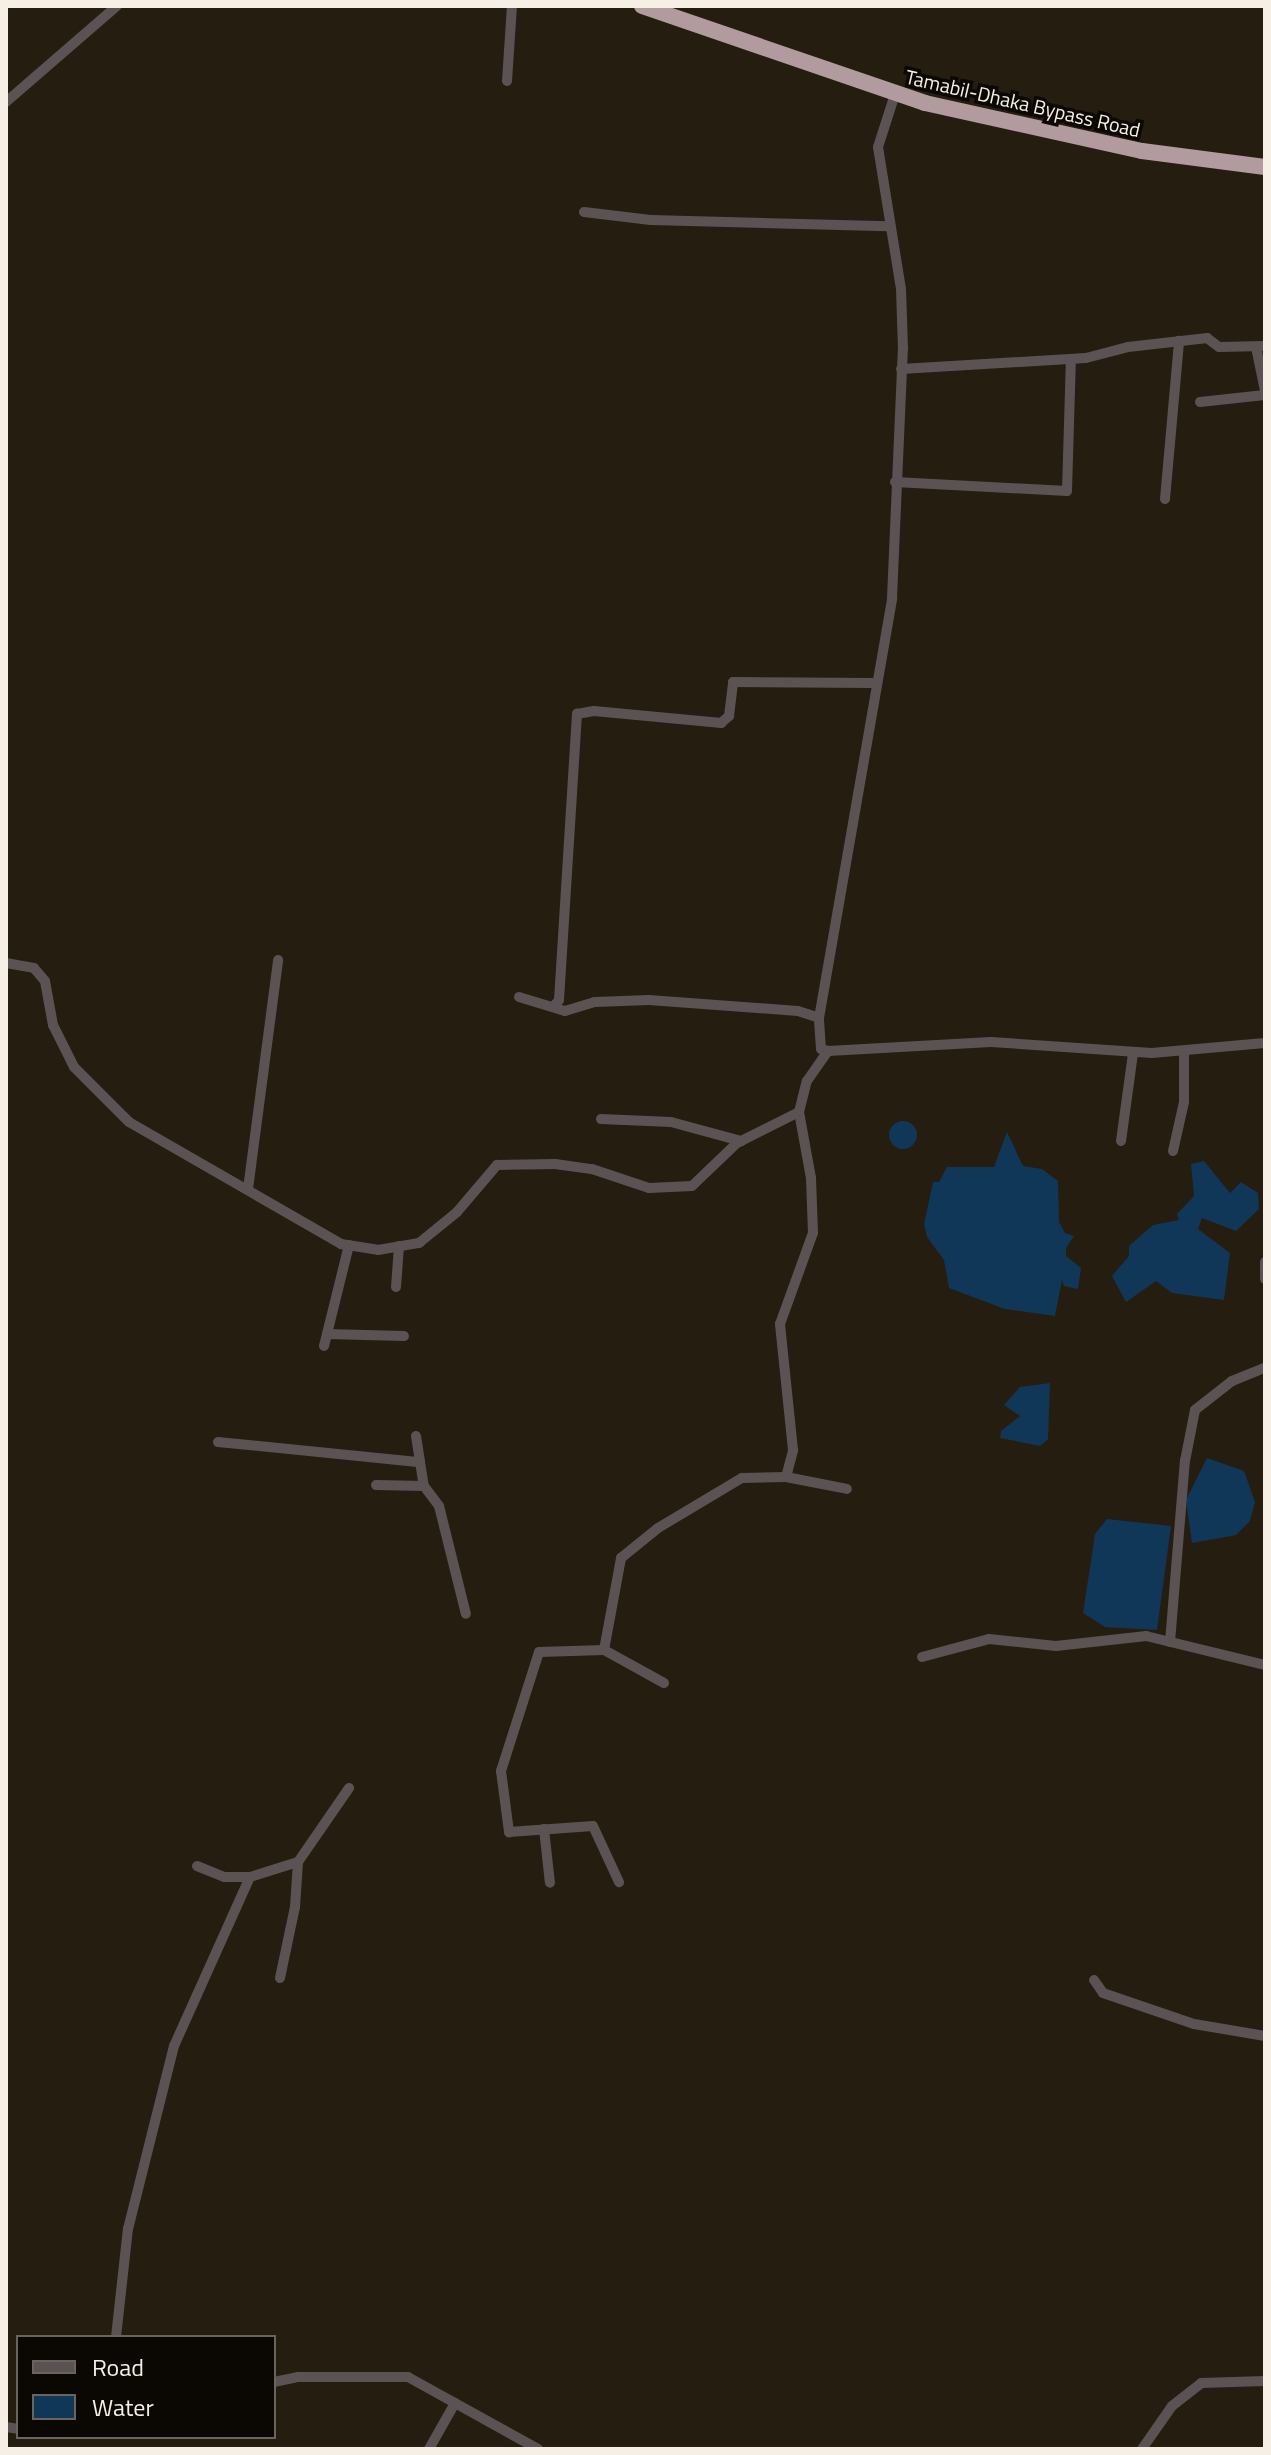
<!DOCTYPE html>
<style>
body{margin:0}
#map{position:relative;width:1271px;height:2455px;overflow:hidden;background:#251d0f;font-family:"Titillium Web",sans-serif}
div>[style]{position:absolute}
.water>*{inset:0;background:#113758}
.round{border-radius:50%}
.minor>*{height:10px;margin:-5px;padding:0 5px;transform-origin:5px;border-radius:5px;background:#5b5254}
.highway>*{height:16px;margin:-8px;padding:0 8px;transform-origin:8px;border-radius:8px;background:#b19b9e}
span{translate:-50% -50%;white-space:nowrap;text-align:center;line-height:1.15;-webkit-text-stroke:7px #0b0804;paint-order:stroke}
.street-label{font-size:20px;color:#f5efe6}
.frame{position:absolute;inset:0;border:8px solid #f5efe6;pointer-events:none}
.legend{position:absolute;left:16px;top:2335px;width:260px;height:104px;box-sizing:border-box;background:#0b0804;border:2px solid #69645e;margin:0;padding:10px 14px;list-style:none;font-size:24px;color:#f5efe6}
.legend li{display:flex;align-items:center;gap:16px;height:40px}
.legend b{width:40px;border:2px solid #69645e}
</style>
<div id="map">
<div class="water">
<div class="round" style="left:889px;top:1121px;width:28px;height:28px"></div>
<div style="clip-path:polygon(1007px 1132px,1023px 1166px,1042px 1169px,1058px 1181px,1059px 1222px,1065px 1233px,1074px 1236px,1066px 1248px,1066px 1256px,1081px 1268px,1078px 1289px,1064px 1286px,1062px 1280px,1055px 1316px,1005px 1309px,949px 1288px,944px 1260px,927px 1237px,924px 1224px,933px 1182px,939px 1182px,947px 1167px,994px 1167px)"></div>
<div style="clip-path:polygon(1204px 1161px,1230px 1193px,1241px 1182px,1258px 1193px,1259px 1209px,1236px 1231px,1202px 1218px,1198px 1229px,1230px 1253px,1224px 1300px,1172px 1293px,1156px 1281px,1126px 1302px,1112px 1276px,1129px 1256px,1129px 1246px,1153px 1225px,1179px 1220px,1177px 1214px,1194px 1196px,1191px 1164px)"></div>
<div style="clip-path:polygon(1050px 1383px,1048px 1439px,1040px 1446px,1000px 1438px,1001px 1431px,1020px 1416px,1004px 1405px,1020px 1387px)"></div>
<div style="clip-path:polygon(1207px 1458px,1244px 1471px,1255px 1502px,1250px 1521px,1236px 1535px,1192px 1543px,1186px 1500px)"></div>
<div style="clip-path:polygon(1107px 1519px,1171px 1526px,1157px 1630px,1105px 1627px,1083px 1613px,1095px 1534px)"></div>
</div>
<div class="minor">
<div style="left:507px;top:81px;width:75px;rotate:-86.2deg"></div>
<div style="left:6px;top:102px;width:147px;rotate:-40.9deg"></div>
<div style="left:584px;top:212px;width:67px;rotate:6.8deg"></div>
<div style="left:651px;top:220px;width:237px;rotate:1.5deg"></div>
<div style="left:1256px;top:347px;width:45px;rotate:78.4deg"></div>
<div style="left:901px;top:369px;width:185px;rotate:-3.4deg"></div>
<div style="left:1086px;top:358px;width:43px;rotate:-14.7deg"></div>
<div style="left:1128px;top:347px;width:80px;rotate:-6.5deg"></div>
<div style="left:1207px;top:338px;width:15px;rotate:37deg"></div>
<div style="left:1219px;top:347px;width:46px;rotate:-1.2deg"></div>
<div style="left:1200px;top:402px;width:65px;rotate:-6.1deg"></div>
<div style="left:895px;top:482px;width:172px;rotate:3deg"></div>
<div style="left:1067px;top:491px;width:132px;rotate:-88.3deg"></div>
<div style="left:1165px;top:499px;width:159px;rotate:-84.9deg"></div>
<div style="left:6px;top:963px;width:28px;rotate:10deg"></div>
<div style="left:34px;top:968px;width:17px;rotate:50deg"></div>
<div style="left:45px;top:981px;width:45px;rotate:79.7deg"></div>
<div style="left:53px;top:1025px;width:47px;rotate:63.4deg"></div>
<div style="left:74px;top:1067px;width:78px;rotate:45deg"></div>
<div style="left:129px;top:1122px;width:245px;rotate:29.9deg"></div>
<div style="left:341px;top:1244px;width:37px;rotate:9deg"></div>
<div style="left:378px;top:1250px;width:42px;rotate:-9.7deg"></div>
<div style="left:419px;top:1243px;width:49px;rotate:-39.2deg"></div>
<div style="left:457px;top:1212px;width:62px;rotate:-49.6deg"></div>
<div style="left:497px;top:1165px;width:58px;rotate:-1deg"></div>
<div style="left:555px;top:1164px;width:37px;rotate:8deg"></div>
<div style="left:592px;top:1169px;width:60px;rotate:18.4deg"></div>
<div style="left:649px;top:1188px;width:43px;rotate:-2.7deg"></div>
<div style="left:692px;top:1186px;width:62px;rotate:-43.7deg"></div>
<div style="left:737px;top:1143px;width:69px;rotate:-26.6deg"></div>
<div style="left:519px;top:997px;width:48px;rotate:16.9deg"></div>
<div style="left:565px;top:1011px;width:31px;rotate:-17deg"></div>
<div style="left:595px;top:1002px;width:54px;rotate:-2.1deg"></div>
<div style="left:649px;top:1000px;width:149px;rotate:4.2deg"></div>
<div style="left:798px;top:1011px;width:22px;rotate:18deg"></div>
<div style="left:553px;top:1007px;width:9px;rotate:-49deg"></div>
<div style="left:559px;top:1000px;width:287px;rotate:-86.4deg"></div>
<div style="left:577px;top:714px;width:17px;rotate:-10deg"></div>
<div style="left:594px;top:711px;width:128px;rotate:5.4deg"></div>
<div style="left:721px;top:723px;width:11px;rotate:-41deg"></div>
<div style="left:729px;top:716px;width:34px;rotate:-83deg"></div>
<div style="left:733px;top:682px;width:140px;rotate:0.4deg"></div>
<div style="left:828px;top:1051px;width:7px;rotate:-164deg"></div>
<div style="left:821px;top:1049px;width:31px;rotate:-94deg"></div>
<div style="left:819px;top:1018px;width:426px;rotate:-80.1deg"></div>
<div style="left:892px;top:598px;width:249px;rotate:-87.5deg"></div>
<div style="left:903px;top:349px;width:60px;rotate:-91.9deg"></div>
<div style="left:901px;top:289px;width:144px;rotate:-99.2deg"></div>
<div style="left:878px;top:147px;width:56px;rotate:-72.2deg"></div>
<div style="left:601px;top:1119px;width:70px;rotate:2.5deg"></div>
<div style="left:671px;top:1122px;width:73px;rotate:15.2deg"></div>
<div style="left:1121px;top:1141px;width:89px;rotate:-82.2deg"></div>
<div style="left:1173px;top:1151px;width:50px;rotate:-77.3deg"></div>
<div style="left:1184px;top:1102px;width:50px;rotate:-90deg"></div>
<div style="left:248px;top:1189px;width:231px;rotate:-82.5deg"></div>
<div style="left:1265px;top:1262px;width:17px;rotate:90deg"></div>
<div style="left:396px;top:1287px;width:41px;rotate:-85.8deg"></div>
<div style="left:327px;top:1334px;width:77px;rotate:1.5deg"></div>
<div style="left:324px;top:1346px;width:104px;rotate:-76.1deg"></div>
<div style="left:416px;top:1436px;width:26px;rotate:81deg"></div>
<div style="left:218px;top:1442px;width:203px;rotate:5.7deg"></div>
<div style="left:420px;top:1462px;width:24px;rotate:81deg"></div>
<div style="left:424px;top:1486px;width:48px;rotate:-178.8deg"></div>
<div style="left:786px;top:1477px;width:28px;rotate:-75deg"></div>
<div style="left:793px;top:1450px;width:127px;rotate:-95.9deg"></div>
<div style="left:780px;top:1324px;width:97px;rotate:-70.1deg"></div>
<div style="left:813px;top:1233px;width:55px;rotate:-92.1deg"></div>
<div style="left:811px;top:1178px;width:67px;rotate:-100.3deg"></div>
<div style="left:799px;top:1112px;width:32px;rotate:-76deg"></div>
<div style="left:807px;top:1081px;width:37px;rotate:-55deg"></div>
<div style="left:828px;top:1051px;width:163px;rotate:-3.2deg"></div>
<div style="left:991px;top:1042px;width:161px;rotate:3.9deg"></div>
<div style="left:1152px;top:1053px;width:113px;rotate:-5.1deg"></div>
<div style="left:424px;top:1486px;width:25px;rotate:53deg"></div>
<div style="left:439px;top:1506px;width:111px;rotate:76deg"></div>
<div style="left:1170px;top:1642px;width:182px;rotate:-85.3deg"></div>
<div style="left:1185px;top:1461px;width:52px;rotate:-78.9deg"></div>
<div style="left:1195px;top:1410px;width:47px;rotate:-38.1deg"></div>
<div style="left:1232px;top:1381px;width:35px;rotate:-22deg"></div>
<div style="left:604px;top:1650px;width:65px;rotate:178.2deg"></div>
<div style="left:539px;top:1652px;width:125px;rotate:107.7deg"></div>
<div style="left:501px;top:1771px;width:62px;rotate:82.5deg"></div>
<div style="left:509px;top:1832px;width:84px;rotate:-4.1deg"></div>
<div style="left:593px;top:1826px;width:62px;rotate:65.1deg"></div>
<div style="left:922px;top:1657px;width:69px;rotate:-15deg"></div>
<div style="left:989px;top:1639px;width:67px;rotate:6deg"></div>
<div style="left:1056px;top:1646px;width:91px;rotate:-6.3deg"></div>
<div style="left:1146px;top:1636px;width:122px;rotate:13.7deg"></div>
<div style="left:664px;top:1683px;width:68px;rotate:-151.2deg"></div>
<div style="left:604px;top:1650px;width:94px;rotate:-79.5deg"></div>
<div style="left:621px;top:1558px;width:48px;rotate:-39deg"></div>
<div style="left:658px;top:1528px;width:98px;rotate:-30.8deg"></div>
<div style="left:742px;top:1478px;width:44px;rotate:-1.3deg"></div>
<div style="left:786px;top:1477px;width:62px;rotate:11.1deg"></div>
<div style="left:544px;top:1829px;width:54px;rotate:83.7deg"></div>
<div style="left:197px;top:1866px;width:29px;rotate:22deg"></div>
<div style="left:224px;top:1877px;width:26px"></div>
<div style="left:280px;top:1978px;width:73px;rotate:-78.1deg"></div>
<div style="left:295px;top:1907px;width:45px;rotate:-86.2deg"></div>
<div style="left:1094px;top:1980px;width:16px;rotate:55deg"></div>
<div style="left:1103px;top:1993px;width:96px;rotate:18.8deg"></div>
<div style="left:1194px;top:2024px;width:72px;rotate:9.6deg"></div>
<div style="left:116px;top:2337px;width:109px;rotate:-83.7deg"></div>
<div style="left:128px;top:2229px;width:189px;rotate:-75.9deg"></div>
<div style="left:174px;top:2046px;width:185px;rotate:-65.8deg"></div>
<div style="left:250px;top:1877px;width:50px;rotate:-17.4deg"></div>
<div style="left:298px;top:1862px;width:90px;rotate:-55.4deg"></div>
<div style="left:274px;top:2382px;width:25px;rotate:-12deg"></div>
<div style="left:298px;top:2377px;width:110px"></div>
<div style="left:408px;top:2377px;width:149px;rotate:29deg"></div>
<div style="left:6px;top:2427px;width:12px;rotate:9deg"></div>
<div style="left:429px;top:2449px;width:53px;rotate:-60.5deg"></div>
<div style="left:1142px;top:2449px;width:52px;rotate:-55.1deg"></div>
<div style="left:1172px;top:2406px;width:37px;rotate:-38deg"></div>
<div style="left:1201px;top:2383px;width:64px;rotate:-1.8deg"></div>
</div>
<div class="highway">
<div style="left:642px;top:6px;width:299px;rotate:18.9deg"></div>
<div style="left:925px;top:103px;width:222px;rotate:12.5deg"></div>
<div style="left:1142px;top:151px;width:124px;rotate:7.4deg"></div>
</div>
<div class="street-label">
<span style="left:1023px;top:103px;rotate:13deg">Tamabil-Dhaka Bypass Road</span>
</div>
<div class="frame"></div>
<ul class="legend">
<li><b style="height:10px;background:#5b5254"></b>Road</li>
<li><b style="height:22px;background:#113758"></b>Water</li>
</ul>
</div>
